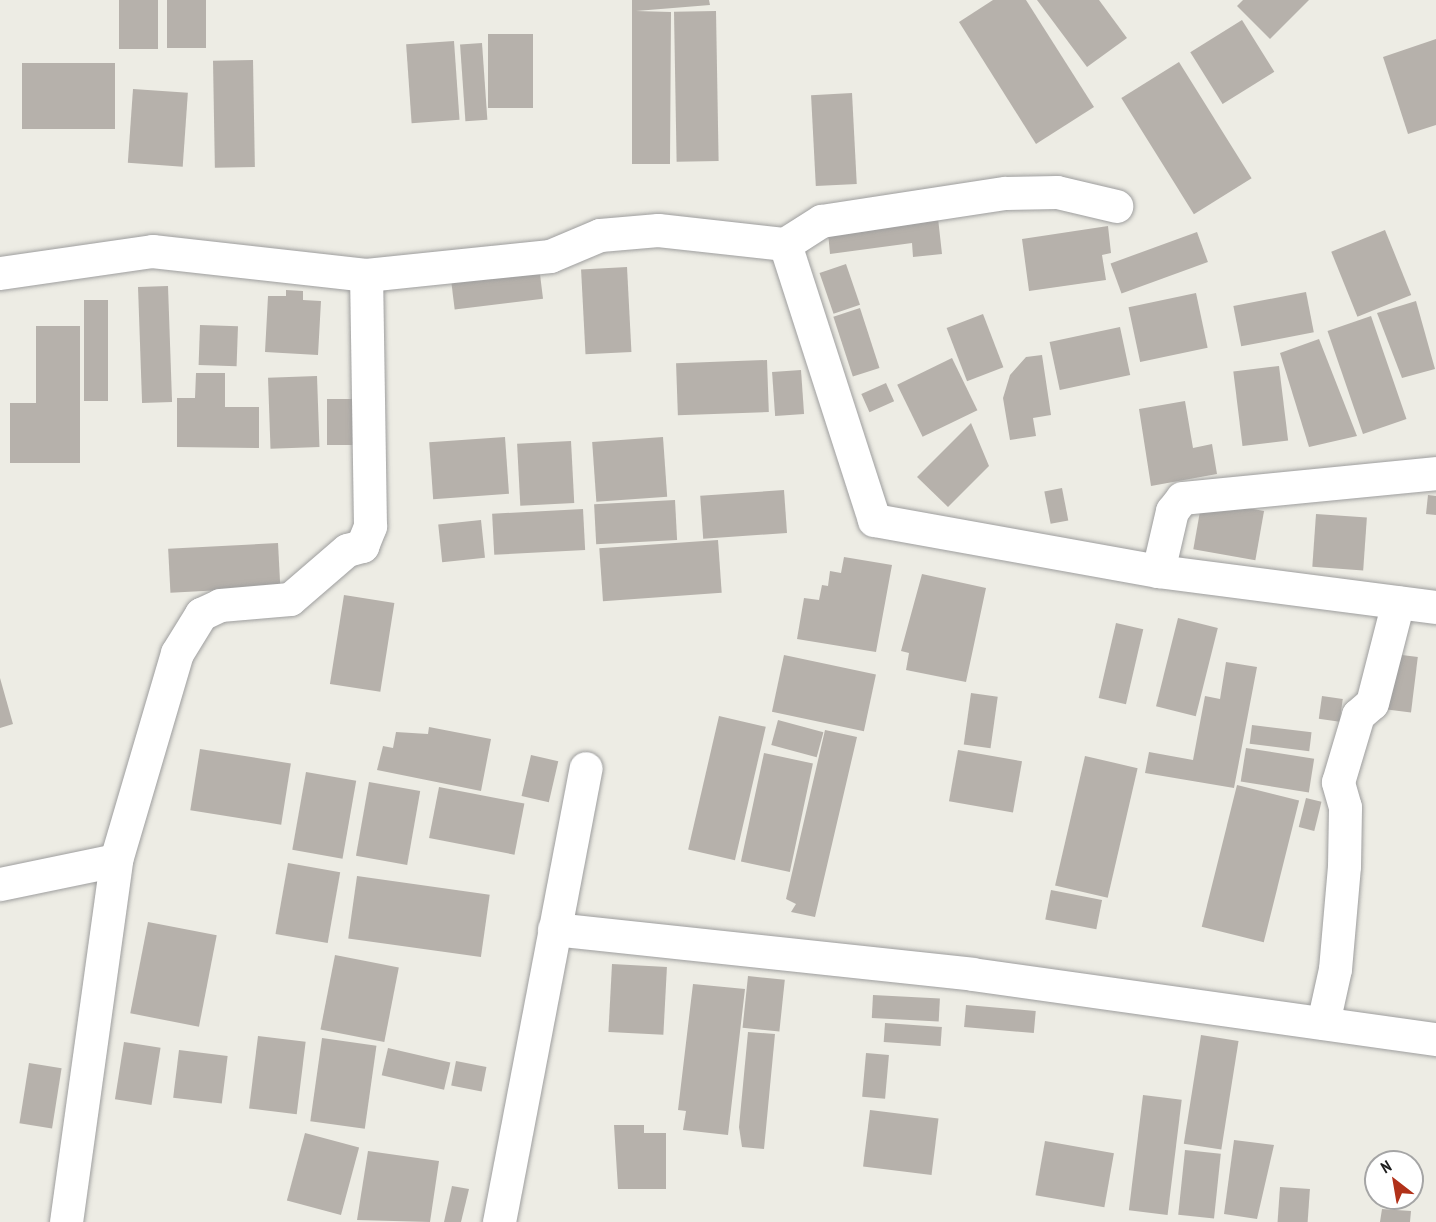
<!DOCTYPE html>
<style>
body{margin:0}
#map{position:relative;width:1436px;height:1222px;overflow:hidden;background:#edece4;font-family:"PT Sans Narrow",sans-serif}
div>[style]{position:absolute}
.building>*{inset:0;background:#b6b1ab;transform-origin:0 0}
.roads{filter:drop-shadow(0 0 2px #9e9e9e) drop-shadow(0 0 2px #9e9e9e)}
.minor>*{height:33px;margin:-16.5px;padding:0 16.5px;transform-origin:16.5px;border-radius:16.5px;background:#fff}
span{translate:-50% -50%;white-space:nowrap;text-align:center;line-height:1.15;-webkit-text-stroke:5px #fff;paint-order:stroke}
.north{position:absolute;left:1364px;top:1150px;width:60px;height:60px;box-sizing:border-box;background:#fff;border:2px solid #a5a5a5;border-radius:50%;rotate:329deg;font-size:16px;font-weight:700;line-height:24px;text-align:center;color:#1d1d1d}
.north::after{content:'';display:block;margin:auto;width:21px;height:27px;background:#b13119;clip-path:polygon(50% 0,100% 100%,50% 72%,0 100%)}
</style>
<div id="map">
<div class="building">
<div style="left:119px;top:0;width:39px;height:49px"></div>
<div style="left:167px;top:0;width:39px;height:48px"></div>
<div style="clip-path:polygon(632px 0,709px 0,710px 5px,636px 11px,671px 12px,670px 164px,632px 164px)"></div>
<div style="clip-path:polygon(993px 0,1026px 0,1094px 107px,1036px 144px,959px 22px)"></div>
<div style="clip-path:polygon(1037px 0,1099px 0,1127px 38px,1087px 67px)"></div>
<div style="clip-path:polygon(1243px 0,1309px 0,1270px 39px,1237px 6px)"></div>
<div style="left:716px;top:11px;width:150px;height:42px;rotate:89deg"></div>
<div style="left:1242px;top:20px;width:61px;height:61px;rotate:58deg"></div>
<div style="left:488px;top:34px;width:45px;height:74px"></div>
<div style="clip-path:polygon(1436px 39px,1436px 125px,1408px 134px,1383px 57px)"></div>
<div style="left:454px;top:41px;width:79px;height:48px;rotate:86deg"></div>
<div style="left:482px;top:43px;width:77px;height:22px;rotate:86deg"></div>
<div style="left:253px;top:60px;width:107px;height:40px;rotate:89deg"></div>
<div style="left:1179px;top:62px;width:137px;height:68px;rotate:58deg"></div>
<div style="left:115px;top:63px;width:66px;height:93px;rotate:90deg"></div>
<div style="left:133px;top:89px;width:55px;height:74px;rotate:4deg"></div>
<div style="left:852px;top:93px;width:91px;height:41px;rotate:87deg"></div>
<div style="clip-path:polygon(938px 218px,942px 254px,913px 257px,912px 243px,830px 254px,828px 232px)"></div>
<div style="clip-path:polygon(1108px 226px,1111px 253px,1102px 255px,1106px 280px,1029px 291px,1022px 239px)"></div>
<div style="left:1385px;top:230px;width:70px;height:58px;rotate:68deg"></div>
<div style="left:1197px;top:232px;width:32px;height:92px;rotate:70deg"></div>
<div style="left:846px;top:264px;width:43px;height:28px;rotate:71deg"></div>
<div style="left:539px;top:266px;width:33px;height:89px;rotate:83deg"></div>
<div style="left:627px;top:267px;width:85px;height:46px;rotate:87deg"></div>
<div style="left:168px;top:286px;width:116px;height:30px;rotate:88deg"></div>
<div style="clip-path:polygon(286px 290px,303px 291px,303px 300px,321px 301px,318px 355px,265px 352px,268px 296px,286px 296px)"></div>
<div style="left:1306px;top:292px;width:41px;height:74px;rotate:79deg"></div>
<div style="left:1196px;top:293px;width:56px;height:69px;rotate:78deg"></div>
<div style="left:108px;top:300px;width:101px;height:24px;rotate:90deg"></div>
<div style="clip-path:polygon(1416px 301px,1435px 369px,1402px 378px,1377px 313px)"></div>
<div style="left:860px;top:308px;width:63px;height:28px;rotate:72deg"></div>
<div style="left:983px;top:314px;width:57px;height:39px;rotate:69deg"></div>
<div style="left:1371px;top:316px;width:109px;height:46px;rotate:71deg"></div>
<div style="left:200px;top:325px;width:38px;height:40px;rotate:2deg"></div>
<div style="clip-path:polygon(36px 326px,80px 326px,80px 463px,10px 463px,10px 403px,36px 403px)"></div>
<div style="left:1120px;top:327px;width:49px;height:72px;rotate:78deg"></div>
<div style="clip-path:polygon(1319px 339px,1357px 436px,1309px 447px,1280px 353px)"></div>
<div style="clip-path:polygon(1042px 355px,1051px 415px,1033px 418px,1036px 436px,1010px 440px,1003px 398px,1010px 375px,1026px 357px)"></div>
<div style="left:952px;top:358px;width:58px;height:61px;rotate:64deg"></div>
<div style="left:767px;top:360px;width:52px;height:91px;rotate:88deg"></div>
<div style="left:1279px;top:366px;width:75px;height:46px;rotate:83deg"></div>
<div style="left:801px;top:370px;width:44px;height:29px;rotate:86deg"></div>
<div style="clip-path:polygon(196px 373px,225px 373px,225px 407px,259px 407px,259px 448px,177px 447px,177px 398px,195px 398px)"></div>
<div style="left:317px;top:376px;width:71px;height:49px;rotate:88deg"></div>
<div style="left:886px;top:383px;width:20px;height:27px;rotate:66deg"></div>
<div style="left:327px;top:399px;width:27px;height:46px"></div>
<div style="clip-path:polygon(1185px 401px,1193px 448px,1212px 444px,1217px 474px,1151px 486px,1139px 409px)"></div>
<div style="clip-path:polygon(971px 423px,989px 466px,948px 507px,917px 477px)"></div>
<div style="left:505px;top:437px;width:57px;height:76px;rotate:86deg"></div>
<div style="left:663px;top:437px;width:60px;height:71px;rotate:86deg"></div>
<div style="left:571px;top:441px;width:62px;height:54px;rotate:87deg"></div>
<div style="left:1062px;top:488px;width:33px;height:18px;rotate:79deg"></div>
<div style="left:784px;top:490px;width:43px;height:84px;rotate:86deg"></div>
<div style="clip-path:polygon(1428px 495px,1436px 496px,1436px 515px,1426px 514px)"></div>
<div style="left:675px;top:500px;width:40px;height:81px;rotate:87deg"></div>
<div style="left:1202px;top:500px;width:63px;height:50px;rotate:10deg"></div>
<div style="left:583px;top:509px;width:41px;height:91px;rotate:87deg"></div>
<div style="left:1316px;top:514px;width:51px;height:53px;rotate:4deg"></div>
<div style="left:481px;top:520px;width:38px;height:43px;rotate:84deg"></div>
<div style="left:718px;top:540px;width:53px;height:119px;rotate:86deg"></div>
<div style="left:278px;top:543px;width:44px;height:110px;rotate:87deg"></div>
<div style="clip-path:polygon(844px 557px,892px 565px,876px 652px,797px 639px,804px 598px,819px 600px,822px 585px,828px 586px,830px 571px,841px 573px)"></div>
<div style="clip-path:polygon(922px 574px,986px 588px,966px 682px,906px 670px,909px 653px,901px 651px)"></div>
<div style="left:344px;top:595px;width:51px;height:90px;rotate:9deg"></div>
<div style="left:1178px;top:618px;width:41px;height:91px;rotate:14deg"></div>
<div style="left:1116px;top:623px;width:28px;height:77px;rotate:13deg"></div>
<div style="left:1394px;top:654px;width:24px;height:56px;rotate:7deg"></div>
<div style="left:784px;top:655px;width:94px;height:58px;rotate:12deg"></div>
<div style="clip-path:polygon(1226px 662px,1257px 667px,1234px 788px,1145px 773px,1149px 752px,1193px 760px,1205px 696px,1220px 699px)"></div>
<div style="clip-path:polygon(0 678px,13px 724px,0 728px)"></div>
<div style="left:971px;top:693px;width:27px;height:52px;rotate:8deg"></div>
<div style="left:1322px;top:696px;width:21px;height:23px;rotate:8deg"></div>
<div style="left:719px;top:716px;width:48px;height:137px;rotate:13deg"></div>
<div style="left:778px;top:720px;width:47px;height:26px;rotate:15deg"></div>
<div style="left:1252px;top:725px;width:60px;height:19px;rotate:7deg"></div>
<div style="clip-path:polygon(429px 727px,491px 739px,481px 791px,377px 770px,383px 746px,393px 748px,396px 732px,428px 734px)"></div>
<div style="clip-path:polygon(825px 730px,857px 737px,815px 917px,791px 912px,796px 904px,786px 899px)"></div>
<div style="left:1246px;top:748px;width:69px;height:34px;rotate:9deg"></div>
<div style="left:200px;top:749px;width:92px;height:62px;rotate:9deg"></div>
<div style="left:958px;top:750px;width:65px;height:52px;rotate:10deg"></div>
<div style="left:764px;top:753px;width:50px;height:111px;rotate:12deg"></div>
<div style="left:531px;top:755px;width:28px;height:42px;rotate:13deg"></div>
<div style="left:1085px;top:756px;width:54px;height:133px;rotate:13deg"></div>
<div style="left:306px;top:772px;width:51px;height:79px;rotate:10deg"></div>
<div style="left:369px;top:782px;width:52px;height:75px;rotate:10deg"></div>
<div style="left:1237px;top:785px;width:64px;height:146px;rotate:14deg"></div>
<div style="left:439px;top:787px;width:87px;height:52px;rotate:11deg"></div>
<div style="left:1306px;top:798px;width:16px;height:30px;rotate:14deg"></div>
<div style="left:288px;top:863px;width:53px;height:72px;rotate:10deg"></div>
<div style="left:357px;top:876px;width:134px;height:63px;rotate:8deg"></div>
<div style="left:1051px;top:890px;width:52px;height:30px;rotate:11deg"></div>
<div style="left:148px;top:922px;width:70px;height:93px;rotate:11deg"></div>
<div style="left:335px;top:955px;width:65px;height:76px;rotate:11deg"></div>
<div style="left:612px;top:964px;width:55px;height:68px;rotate:3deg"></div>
<div style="left:748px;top:976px;width:37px;height:52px;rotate:6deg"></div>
<div style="clip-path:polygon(693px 984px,745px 989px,728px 1135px,683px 1130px,686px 1111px,678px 1110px)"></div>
<div style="left:873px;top:995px;width:67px;height:23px;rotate:3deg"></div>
<div style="left:966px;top:1005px;width:70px;height:22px;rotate:5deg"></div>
<div style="left:885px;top:1023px;width:57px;height:19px;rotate:4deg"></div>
<div style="clip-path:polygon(748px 1032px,775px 1034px,764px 1149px,742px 1147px,739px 1127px)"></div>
<div style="left:1201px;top:1035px;width:38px;height:110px;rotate:9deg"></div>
<div style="left:258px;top:1036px;width:48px;height:73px;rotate:7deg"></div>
<div style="left:322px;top:1038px;width:55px;height:84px;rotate:8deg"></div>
<div style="left:124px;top:1042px;width:37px;height:58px;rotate:9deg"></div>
<div style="left:388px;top:1048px;width:64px;height:28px;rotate:13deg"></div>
<div style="left:179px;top:1050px;width:49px;height:48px;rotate:7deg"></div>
<div style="left:866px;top:1053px;width:23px;height:44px;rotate:5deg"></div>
<div style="left:456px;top:1061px;width:31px;height:25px;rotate:11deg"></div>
<div style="left:29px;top:1063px;width:33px;height:61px;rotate:9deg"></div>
<div style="left:1143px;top:1095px;width:39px;height:116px;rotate:7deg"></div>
<div style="left:870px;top:1110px;width:69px;height:57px;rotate:7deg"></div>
<div style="clip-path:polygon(614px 1125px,644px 1125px,644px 1133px,666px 1133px,666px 1189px,618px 1189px)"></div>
<div style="left:305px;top:1133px;width:56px;height:70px;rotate:15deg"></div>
<div style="clip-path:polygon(1234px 1140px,1274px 1145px,1257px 1219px,1224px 1214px)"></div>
<div style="left:1045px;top:1141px;width:70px;height:55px;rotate:10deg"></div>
<div style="left:1185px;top:1150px;width:36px;height:65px;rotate:6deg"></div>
<div style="clip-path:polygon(368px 1151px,439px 1161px,430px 1222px,357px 1220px)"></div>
<div style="clip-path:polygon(452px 1186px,469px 1189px,461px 1222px,444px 1222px)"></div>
<div style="left:1280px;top:1187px;width:30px;height:35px;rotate:4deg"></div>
<div style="clip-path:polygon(1382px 1209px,1411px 1211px,1410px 1222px,1380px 1222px)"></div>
</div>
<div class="roads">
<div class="minor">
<div style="left:785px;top:244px;width:290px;rotate:72.1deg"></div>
<div style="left:874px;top:520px;width:289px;rotate:10.2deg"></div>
<div style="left:1158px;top:571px;width:280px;rotate:7.4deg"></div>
<div style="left:0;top:273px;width:154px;rotate:-8.2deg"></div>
<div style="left:152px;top:251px;width:215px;rotate:6.4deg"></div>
<div style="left:366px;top:275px;width:185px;rotate:-5.9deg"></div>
<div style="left:550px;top:256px;width:54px;rotate:-22.8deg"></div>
<div style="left:600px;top:235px;width:58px;rotate:-4.9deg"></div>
<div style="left:658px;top:230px;width:128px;rotate:6.3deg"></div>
<div style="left:785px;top:244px;width:43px;rotate:-32.6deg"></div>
<div style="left:821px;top:221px;width:186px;rotate:-8.7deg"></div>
<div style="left:1005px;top:193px;width:52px;rotate:-1.1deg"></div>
<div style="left:1057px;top:192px;width:61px;rotate:13.3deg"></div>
<div style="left:1158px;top:571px;width:62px;rotate:-76.9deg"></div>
<div style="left:1172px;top:511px;width:16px;rotate:-52deg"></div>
<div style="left:1182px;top:498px;width:255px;rotate:-5.6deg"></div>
<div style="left:0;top:884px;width:118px;rotate:-11.7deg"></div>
<div style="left:554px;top:929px;width:420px;rotate:6.1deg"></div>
<div style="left:972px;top:974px;width:469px;rotate:8deg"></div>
<div style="left:1323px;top:1023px;width:55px;rotate:-77.5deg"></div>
<div style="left:1335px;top:969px;width:103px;rotate:-85deg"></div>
<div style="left:1344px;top:866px;width:59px;rotate:-89deg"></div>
<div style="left:1345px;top:807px;width:26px;rotate:-106deg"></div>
<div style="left:1338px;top:782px;width:70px;rotate:-73.4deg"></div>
<div style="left:1358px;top:715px;width:18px;rotate:-41deg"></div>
<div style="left:1372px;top:703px;width:104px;rotate:-75.6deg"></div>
<div style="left:66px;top:1222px;width:365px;rotate:-82.1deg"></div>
<div style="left:116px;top:860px;width:216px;rotate:-73.6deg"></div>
<div style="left:177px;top:653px;width:46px;rotate:-58.4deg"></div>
<div style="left:201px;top:614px;width:21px;rotate:-25deg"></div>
<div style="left:220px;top:605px;width:70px;rotate:-4.9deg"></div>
<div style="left:290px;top:599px;width:75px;rotate:-40.7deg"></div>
<div style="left:347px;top:550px;width:16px;rotate:-15deg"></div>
<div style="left:362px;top:546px;width:22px;rotate:-68deg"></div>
<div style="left:370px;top:526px;width:251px;rotate:-90.9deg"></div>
<div style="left:499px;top:1222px;width:462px;rotate:-79.2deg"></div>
</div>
</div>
<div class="north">N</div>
</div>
